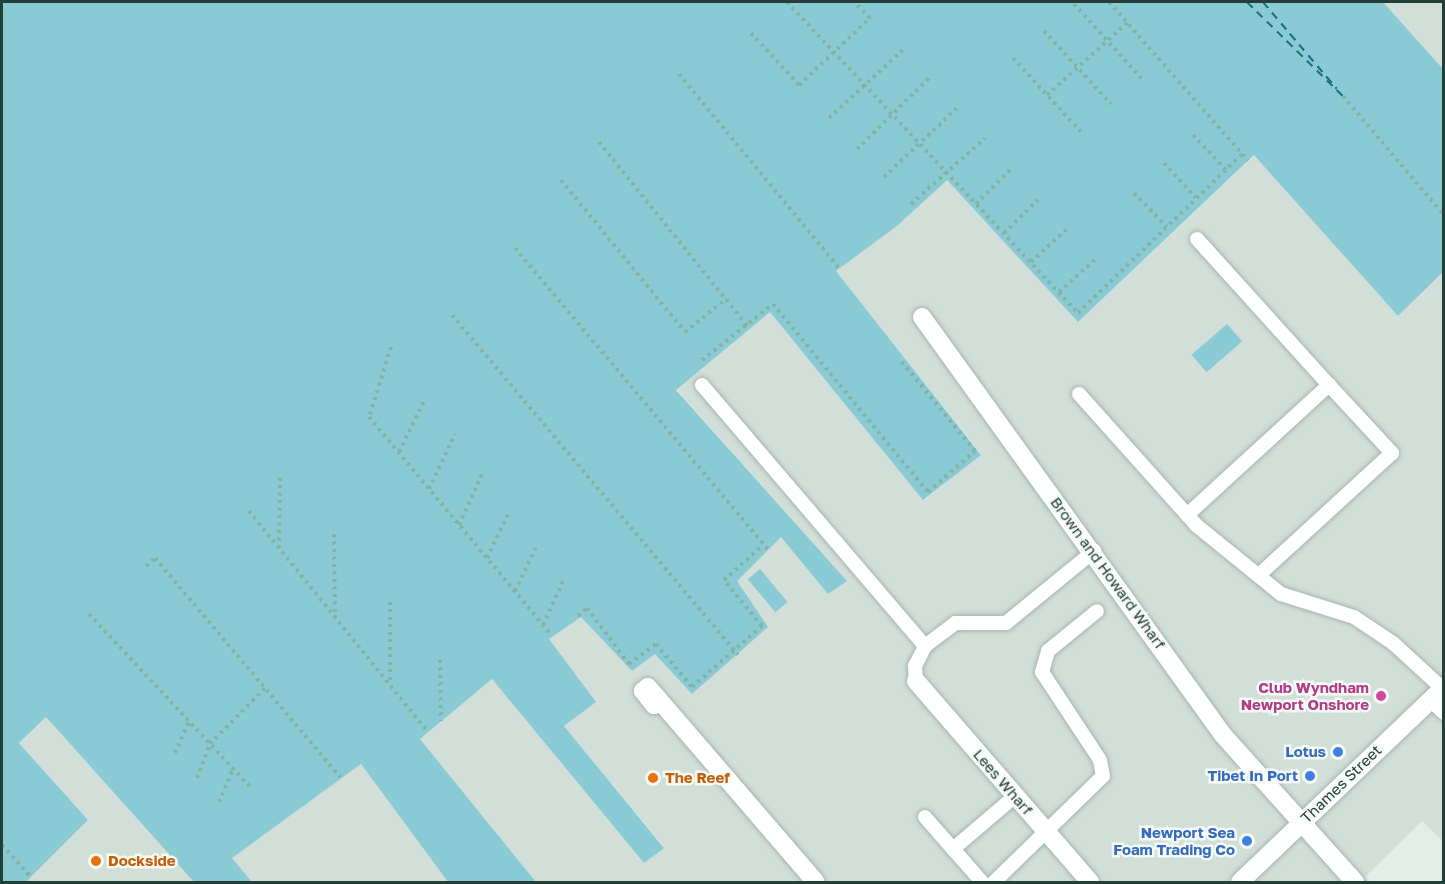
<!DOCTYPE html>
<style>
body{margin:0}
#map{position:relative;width:1445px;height:884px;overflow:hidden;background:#e4eee9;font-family:"Golos Text",sans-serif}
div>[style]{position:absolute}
.built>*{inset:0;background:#d2ded8}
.water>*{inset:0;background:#8acad5;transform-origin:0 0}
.ferry>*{height:1.5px;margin-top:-0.75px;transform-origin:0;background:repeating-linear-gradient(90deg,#19707f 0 8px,transparent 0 14px)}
.path>*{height:4px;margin-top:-2px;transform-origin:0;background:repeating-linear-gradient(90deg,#83b3a3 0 3px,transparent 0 7.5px)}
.roads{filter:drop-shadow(0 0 2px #a6b6b0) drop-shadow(0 0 2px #a6b6b0)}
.service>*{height:14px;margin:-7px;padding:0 7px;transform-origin:7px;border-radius:7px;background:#fff}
.minor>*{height:18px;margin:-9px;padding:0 9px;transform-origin:9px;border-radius:9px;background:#fff}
.secondary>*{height:18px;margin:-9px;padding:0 9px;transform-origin:9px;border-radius:9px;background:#fff}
.dots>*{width:16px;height:16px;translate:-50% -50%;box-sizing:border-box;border:3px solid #f5faf7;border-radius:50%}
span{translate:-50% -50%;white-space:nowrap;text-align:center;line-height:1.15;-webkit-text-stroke:5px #f5faf7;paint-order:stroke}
.street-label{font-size:15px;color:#224038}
.hotel-label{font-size:15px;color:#b23c85;font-weight:700}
.right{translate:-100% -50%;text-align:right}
.shop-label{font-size:15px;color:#366cbe;font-weight:700}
.food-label{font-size:15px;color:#c56008;font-weight:700}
.left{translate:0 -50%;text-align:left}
.frame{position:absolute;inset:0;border:3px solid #224038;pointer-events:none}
</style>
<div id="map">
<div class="built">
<div style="clip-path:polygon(1383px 2px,1443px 2px,1443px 69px)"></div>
<div style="clip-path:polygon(1255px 155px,1398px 316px,1443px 272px,1443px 841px,1422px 821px,1365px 877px,1369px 882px,536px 882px,420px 739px,492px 679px,644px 863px,664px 847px,564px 726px,595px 702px,548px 639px,581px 617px,632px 671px,781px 536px,828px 594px,846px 580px,676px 389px,770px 312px,924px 500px,981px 454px,836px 271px,897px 226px,947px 179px,1078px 322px)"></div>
<div style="clip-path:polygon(46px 717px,194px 882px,26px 882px,88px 820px,19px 743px)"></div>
<div style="clip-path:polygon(361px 764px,448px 882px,252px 882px,232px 858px)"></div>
</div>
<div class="water">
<div style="clip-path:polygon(2px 2px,1383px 2px,1443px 69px,1443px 272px,1398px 316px,1254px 155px,1078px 322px,947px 180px,897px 226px,836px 271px,981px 455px,923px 500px,770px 312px,676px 390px,847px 581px,828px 594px,781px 537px,737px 581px,768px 627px,692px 694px,655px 654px,632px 671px,581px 617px,549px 639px,596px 702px,564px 726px,664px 848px,644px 863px,492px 679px,420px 739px,536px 882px,448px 882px,361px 764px,232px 858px,252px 882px,194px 882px,46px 717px,19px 743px,88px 820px,26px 882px,2px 882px)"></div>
<div style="left:1227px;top:324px;width:23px;height:47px;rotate:49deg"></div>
<div style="left:760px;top:569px;width:43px;height:16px;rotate:50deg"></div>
</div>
<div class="ferry">
<div style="left:1247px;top:2px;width:134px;rotate:44.4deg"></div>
<div style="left:1263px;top:2px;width:114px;rotate:49.6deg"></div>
</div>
<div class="path">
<div style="left:787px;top:2px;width:426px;rotate:46.9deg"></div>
<div style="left:1078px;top:313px;width:228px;rotate:-44.1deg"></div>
<div style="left:1109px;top:2px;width:211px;rotate:48.8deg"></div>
<div style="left:1074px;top:4px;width:100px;rotate:47.8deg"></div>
<div style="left:1044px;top:31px;width:99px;rotate:47.5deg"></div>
<div style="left:751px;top:33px;width:71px;rotate:47.3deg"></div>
<div style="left:799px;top:85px;width:98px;rotate:-43.3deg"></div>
<div style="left:870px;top:18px;width:23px;rotate:-135deg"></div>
<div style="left:1013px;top:58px;width:100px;rotate:47.4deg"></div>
<div style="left:679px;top:74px;width:251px;rotate:50.5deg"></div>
<div style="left:1047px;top:95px;width:108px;rotate:-42deg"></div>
<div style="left:1343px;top:96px;width:156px;rotate:49.7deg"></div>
<div style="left:829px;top:118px;width:100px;rotate:-42.6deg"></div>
<div style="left:1193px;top:135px;width:48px;rotate:46.7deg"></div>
<div style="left:599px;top:142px;width:239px;rotate:51.1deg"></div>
<div style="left:857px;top:149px;width:101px;rotate:-44.6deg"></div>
<div style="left:1164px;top:163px;width:47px;rotate:47.6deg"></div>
<div style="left:884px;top:177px;width:100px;rotate:-43.4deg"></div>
<div style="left:561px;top:180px;width:196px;rotate:50.8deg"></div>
<div style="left:685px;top:332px;width:53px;rotate:-38.8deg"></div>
<div style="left:1134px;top:193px;width:47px;rotate:45.9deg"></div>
<div style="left:911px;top:204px;width:99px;rotate:-41.7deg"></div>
<div style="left:976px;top:204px;width:51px;rotate:-45deg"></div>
<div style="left:1004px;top:233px;width:50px;rotate:-44.2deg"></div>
<div style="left:515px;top:248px;width:394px;rotate:50deg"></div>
<div style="left:1031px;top:262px;width:52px;rotate:-42.6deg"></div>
<div style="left:1059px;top:292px;width:52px;rotate:-41.9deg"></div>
<div style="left:452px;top:315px;width:444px;rotate:49.9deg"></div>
<div style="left:391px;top:347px;width:73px;rotate:107.4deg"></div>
<div style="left:369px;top:417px;width:285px;rotate:50.1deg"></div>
<div style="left:702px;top:360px;width:90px;rotate:-38.3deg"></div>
<div style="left:773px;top:304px;width:244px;rotate:50.5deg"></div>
<div style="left:928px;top:492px;width:62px;rotate:-41.1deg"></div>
<div style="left:975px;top:451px;width:115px;rotate:-129.4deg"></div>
<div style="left:399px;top:452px;width:59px;rotate:-63.9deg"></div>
<div style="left:429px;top:489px;width:61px;rotate:-64.7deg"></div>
<div style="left:249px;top:511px;width:284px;rotate:51deg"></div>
<div style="left:459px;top:525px;width:60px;rotate:-65.6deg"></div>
<div style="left:334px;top:534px;width:83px;rotate:89.3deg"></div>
<div style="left:279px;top:548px;width:71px;rotate:-89.2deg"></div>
<div style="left:487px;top:558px;width:49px;rotate:-64.5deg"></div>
<div style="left:146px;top:566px;width:12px;rotate:-42deg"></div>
<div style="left:155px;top:558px;width:287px;rotate:49.8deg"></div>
<div style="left:515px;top:591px;width:51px;rotate:-64.4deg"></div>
<div style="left:390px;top:602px;width:81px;rotate:90deg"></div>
<div style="left:89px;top:614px;width:239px;rotate:47deg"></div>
<div style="left:578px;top:616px;width:12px;rotate:-42deg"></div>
<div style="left:587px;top:608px;width:70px;rotate:53.1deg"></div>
<div style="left:629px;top:664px;width:34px;rotate:-37deg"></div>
<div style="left:656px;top:644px;width:56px;rotate:50.1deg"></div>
<div style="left:692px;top:687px;width:93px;rotate:-41.1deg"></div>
<div style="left:762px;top:626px;width:60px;rotate:-129.6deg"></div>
<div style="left:724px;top:580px;width:52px;rotate:-41.9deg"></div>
<div style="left:543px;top:625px;width:51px;rotate:-65.5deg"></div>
<div style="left:440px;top:660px;width:61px;rotate:89.1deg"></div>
<div style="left:175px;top:753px;width:35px;rotate:-66deg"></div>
<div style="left:197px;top:778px;width:36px;rotate:-69deg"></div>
<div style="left:210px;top:744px;width:78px;rotate:-45.5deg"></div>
<div style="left:219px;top:802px;width:36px;rotate:-67deg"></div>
<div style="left:2px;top:845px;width:43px;rotate:47.8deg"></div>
</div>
<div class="roads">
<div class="service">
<div style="left:1197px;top:239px;width:197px;rotate:47.9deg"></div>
<div style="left:702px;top:385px;width:343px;rotate:49.5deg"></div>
<div style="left:1079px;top:394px;width:176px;rotate:48.2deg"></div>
<div style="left:1196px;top:525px;width:109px;rotate:39.1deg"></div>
<div style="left:1281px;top:594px;width:77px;rotate:17.5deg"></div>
<div style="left:1354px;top:617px;width:47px;rotate:33.7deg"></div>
<div style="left:1393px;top:643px;width:67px;rotate:42.6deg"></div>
<div style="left:1187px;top:515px;width:193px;rotate:-42.5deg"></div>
<div style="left:1329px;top:385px;width:93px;rotate:47.2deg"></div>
<div style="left:1392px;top:453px;width:180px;rotate:137.5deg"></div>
<div style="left:916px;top:681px;width:15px;rotate:-94deg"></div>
<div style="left:915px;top:666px;width:22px;rotate:-63deg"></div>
<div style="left:925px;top:646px;width:38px;rotate:-37deg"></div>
<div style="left:955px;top:623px;width:51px"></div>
<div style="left:1006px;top:623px;width:114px;rotate:-39.3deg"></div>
<div style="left:1430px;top:700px;width:19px;rotate:43deg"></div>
<div style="left:925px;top:817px;width:43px;rotate:48.8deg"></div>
<div style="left:982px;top:882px;width:44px;rotate:-131.3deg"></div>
<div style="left:953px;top:849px;width:82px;rotate:-40.5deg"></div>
<div style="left:994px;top:882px;width:152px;rotate:-44.2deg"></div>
<div style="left:1103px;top:776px;width:16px;rotate:-101deg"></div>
<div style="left:1100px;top:760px;width:105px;rotate:-123.4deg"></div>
<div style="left:1042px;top:672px;width:22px;rotate:-74deg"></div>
<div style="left:1048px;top:651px;width:63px;rotate:-39.2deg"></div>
</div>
<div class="minor">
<div style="left:922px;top:317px;width:515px;rotate:54.24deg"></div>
<div style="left:1223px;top:735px;width:198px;rotate:48.1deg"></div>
<div style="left:916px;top:681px;width:266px;rotate:49.1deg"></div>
<div style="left:658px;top:699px;width:7px;rotate:124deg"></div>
<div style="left:654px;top:705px;width:18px;rotate:-128deg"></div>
<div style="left:643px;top:691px;width:6px;rotate:-39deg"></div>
<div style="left:648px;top:687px;width:257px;rotate:49.3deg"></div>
</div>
<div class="secondary">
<div style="left:1240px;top:882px;width:282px;rotate:-43.7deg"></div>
</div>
</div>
<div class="dots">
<div style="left:1381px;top:696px;background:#d1479c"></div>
<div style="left:1338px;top:752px;background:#3f7fe0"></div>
<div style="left:1310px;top:776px;background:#3f7fe0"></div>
<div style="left:653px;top:778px;background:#e8710a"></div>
<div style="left:1247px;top:841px;background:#3f7fe0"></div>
<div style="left:96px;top:861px;background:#e8710a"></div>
</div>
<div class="street-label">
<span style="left:1108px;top:573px;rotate:54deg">Brown and Howard Wharf</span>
<span style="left:1003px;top:782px;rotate:49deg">Lees Wharf</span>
<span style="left:1341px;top:784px;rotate:-44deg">Thames Street</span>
</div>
<div class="hotel-label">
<span class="right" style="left:1369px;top:696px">Club Wyndham<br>Newport Onshore</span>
</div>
<div class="shop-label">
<span class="right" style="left:1326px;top:752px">Lotus</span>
<span class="right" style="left:1298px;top:776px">Tibet In Port</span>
<span class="right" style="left:1235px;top:841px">Newport Sea<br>Foam Trading Co</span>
</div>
<div class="food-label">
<span class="left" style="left:665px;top:778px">The Reef</span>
<span class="left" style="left:108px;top:861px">Dockside</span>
</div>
<div class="frame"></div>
</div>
